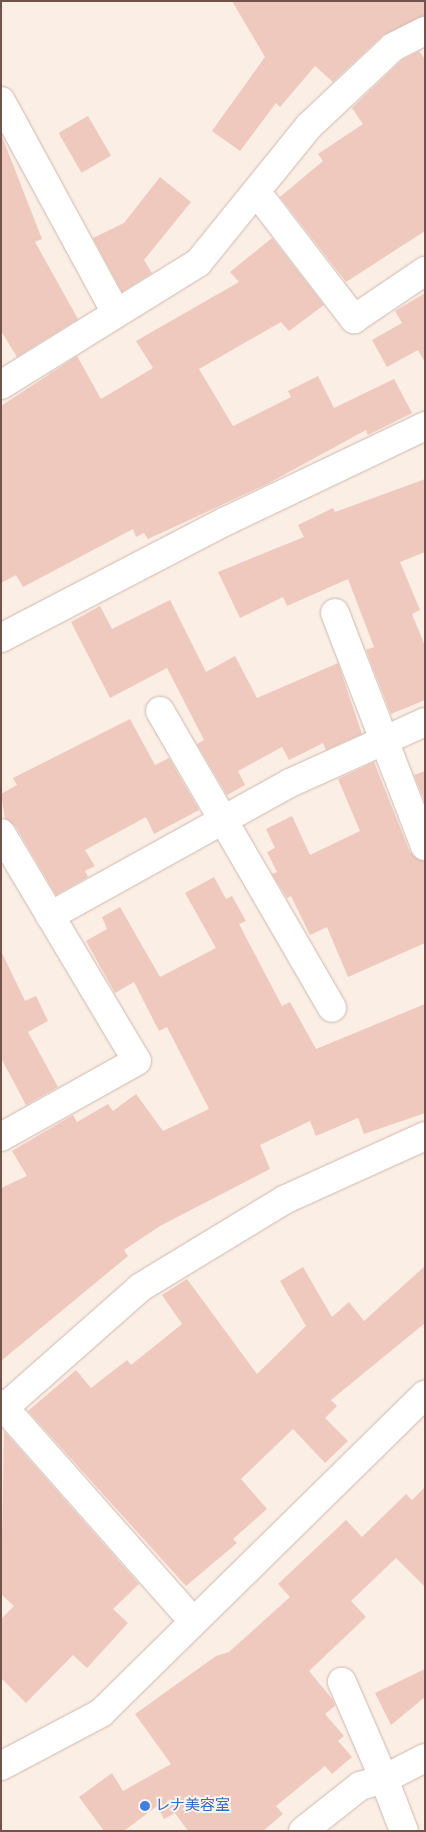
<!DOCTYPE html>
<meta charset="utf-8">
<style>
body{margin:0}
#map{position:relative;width:426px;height:1832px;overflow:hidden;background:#fbeee4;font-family:Karla,"Noto Sans JP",sans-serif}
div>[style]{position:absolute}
.building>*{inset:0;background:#efc9be;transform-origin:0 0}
.roads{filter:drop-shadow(0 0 1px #ceb7ae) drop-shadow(0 0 1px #ceb7ae)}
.minor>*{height:28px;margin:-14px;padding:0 14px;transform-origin:14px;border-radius:14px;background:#fff}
.dots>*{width:14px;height:14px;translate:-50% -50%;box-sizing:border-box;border:2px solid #fef3ea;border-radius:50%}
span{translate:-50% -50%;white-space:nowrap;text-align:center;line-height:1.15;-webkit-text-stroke:4px #fef3ea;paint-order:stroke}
.shop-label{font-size:15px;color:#366cbe}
.left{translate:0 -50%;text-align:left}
.frame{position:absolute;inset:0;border:2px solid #72534b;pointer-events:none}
</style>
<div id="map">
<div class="building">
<div style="clip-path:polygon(232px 1px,425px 1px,425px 16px,383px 35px,333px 82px,315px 66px,280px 107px,276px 103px,240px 151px,212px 131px,265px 57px)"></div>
<div style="clip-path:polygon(419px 51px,425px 59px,425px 231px,346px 282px,280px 197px,323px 161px,318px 154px,363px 124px,352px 108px,356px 104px,402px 60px)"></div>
<div style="left:88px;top:116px;width:46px;height:34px;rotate:60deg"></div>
<div style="clip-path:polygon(1px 134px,42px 239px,35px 242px,78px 319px,17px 357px,1px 331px)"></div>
<div style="clip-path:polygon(160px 177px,191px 202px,144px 260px,152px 273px,122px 292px,93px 238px,124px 223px)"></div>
<div style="clip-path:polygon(272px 238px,324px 305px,289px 331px,281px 322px,199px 369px,233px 426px,291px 397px,288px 391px,318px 376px,334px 408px,394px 379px,412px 413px,368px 435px,366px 430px,267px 484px,148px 539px,144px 533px,136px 537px,133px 529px,23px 587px,16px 575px,1px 583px,1px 406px,77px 356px,101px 399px,153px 368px,136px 341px,239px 282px,230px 272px)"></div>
<div style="clip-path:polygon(425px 293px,425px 362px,418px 350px,387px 367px,372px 340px,402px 323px,395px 311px)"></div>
<div style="clip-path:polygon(425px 479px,425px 552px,400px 562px,420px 610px,412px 614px,425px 646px,425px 700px,391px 714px,366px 650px,374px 647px,348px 579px,287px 606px,283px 597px,240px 618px,218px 572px,304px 537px,298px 525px,333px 508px,335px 512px)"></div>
<div style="clip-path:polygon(170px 600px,206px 672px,235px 656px,257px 698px,338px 663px,362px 734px,326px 750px,323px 743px,289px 760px,282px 747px,238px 771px,245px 785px,227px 795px,197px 744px,204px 740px,167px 668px,110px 698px,71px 622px,100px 606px,112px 629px)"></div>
<div style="clip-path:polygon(130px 719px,155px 765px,169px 758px,199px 810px,154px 834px,146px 817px,85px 850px,95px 866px,85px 871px,88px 877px,56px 895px,16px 827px,5px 818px,1px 794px,17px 785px,13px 778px)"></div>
<div style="clip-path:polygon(374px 762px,410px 852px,425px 861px,425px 943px,348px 977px,327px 927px,310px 935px,291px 896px,287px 898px,272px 874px,277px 872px,267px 852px,275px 848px,266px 829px,292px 816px,310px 855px,360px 831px,338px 779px)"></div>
<div style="clip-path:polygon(425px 771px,425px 802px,414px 775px)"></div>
<div style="clip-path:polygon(214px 877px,226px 899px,232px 896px,246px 921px,239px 924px,282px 1006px,290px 1002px,316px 1049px,425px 1004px,425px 1113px,364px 1134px,358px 1118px,316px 1136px,310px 1121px,260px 1145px,270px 1169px,160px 1226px,124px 1250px,128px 1256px,1px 1361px,1px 1188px,27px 1176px,12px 1151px,73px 1115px,77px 1122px,108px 1104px,113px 1111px,136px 1094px,163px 1131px,209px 1109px,167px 1027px,159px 1031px,134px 982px,115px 993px,86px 941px,107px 929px,102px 917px,120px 907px,160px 977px,216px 948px,185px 893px)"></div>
<div style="clip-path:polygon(1px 951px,25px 1001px,36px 996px,48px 1021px,28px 1032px,58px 1087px,26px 1105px,1px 1058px)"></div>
<div style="clip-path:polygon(425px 1266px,425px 1323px,331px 1400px,337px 1406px,325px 1418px,348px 1441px,325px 1463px,293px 1429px,241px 1479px,267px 1509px,233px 1539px,237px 1543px,186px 1586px,28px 1411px,76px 1370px,91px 1388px,127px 1360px,131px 1365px,182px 1324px,162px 1295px,187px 1279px,257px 1374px,306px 1326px,280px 1281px,303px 1267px,332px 1317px,349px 1302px,364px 1321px)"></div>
<div style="clip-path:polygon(4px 1431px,139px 1584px,113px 1609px,128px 1623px,87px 1668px,73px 1655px,26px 1703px,1px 1678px,1px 1619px,14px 1606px,1px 1594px)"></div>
<div style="clip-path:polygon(425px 1487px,425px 1587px,396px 1558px,351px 1601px,366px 1617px,309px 1671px,333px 1700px,335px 1706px,325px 1714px,344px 1736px,338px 1741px,352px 1757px,332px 1774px,325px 1766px,276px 1806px,283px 1814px,263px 1831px,188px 1831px,175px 1813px,164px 1819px,157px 1806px,124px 1831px,104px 1831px,79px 1797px,112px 1773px,123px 1791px,171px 1764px,135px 1714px,216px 1656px,229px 1652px,290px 1597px,278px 1584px,346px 1520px,362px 1537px,406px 1494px,412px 1500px)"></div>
<div style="clip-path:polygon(425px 1669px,425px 1697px,391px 1725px,375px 1693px)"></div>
</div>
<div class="roads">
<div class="minor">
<div style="left:1px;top:101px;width:241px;rotate:61.5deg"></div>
<div style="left:258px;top:194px;width:158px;rotate:52.5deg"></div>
<div style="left:354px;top:319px;width:86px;rotate:-34.1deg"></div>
<div style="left:1px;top:385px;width:232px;rotate:-31.8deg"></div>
<div style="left:198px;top:263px;width:176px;rotate:-51deg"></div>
<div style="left:309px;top:126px;width:115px;rotate:-43.2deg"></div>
<div style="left:393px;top:47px;width:36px;rotate:-27deg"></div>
<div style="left:335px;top:613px;width:250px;rotate:68.9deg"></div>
<div style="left:1px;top:638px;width:254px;rotate:-27.5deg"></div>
<div style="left:226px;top:521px;width:221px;rotate:-25.5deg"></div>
<div style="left:160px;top:711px;width:343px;rotate:59.9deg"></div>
<div style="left:1px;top:833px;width:265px;rotate:59.2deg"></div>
<div style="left:137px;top:1061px;width:156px;rotate:150.8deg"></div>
<div style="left:50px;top:916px;width:274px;rotate:-29deg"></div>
<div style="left:290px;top:783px;width:148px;rotate:-24.3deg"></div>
<div style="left:1px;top:1404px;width:288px;rotate:48.5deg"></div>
<div style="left:5px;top:1407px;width:181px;rotate:-41.4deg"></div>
<div style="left:141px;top:1287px;width:167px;rotate:-31.3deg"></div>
<div style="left:284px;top:1200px;width:155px;rotate:-24.4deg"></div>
<div style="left:1px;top:1766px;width:113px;rotate:-27.9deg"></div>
<div style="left:101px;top:1713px;width:454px;rotate:-44.5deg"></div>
<div style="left:303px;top:1831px;width:73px;rotate:-38.3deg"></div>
<div style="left:360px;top:1786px;width:25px;rotate:-16deg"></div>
<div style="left:384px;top:1779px;width:106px;rotate:-113.4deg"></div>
<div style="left:404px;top:1831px;width:56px;rotate:-111deg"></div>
<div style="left:384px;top:1779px;width:46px;rotate:-27.1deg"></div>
</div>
</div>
<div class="dots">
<div style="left:145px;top:1806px;background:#3f7fe0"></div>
</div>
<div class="shop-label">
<span class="left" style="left:155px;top:1806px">レナ美容室</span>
</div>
<div class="frame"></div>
</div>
